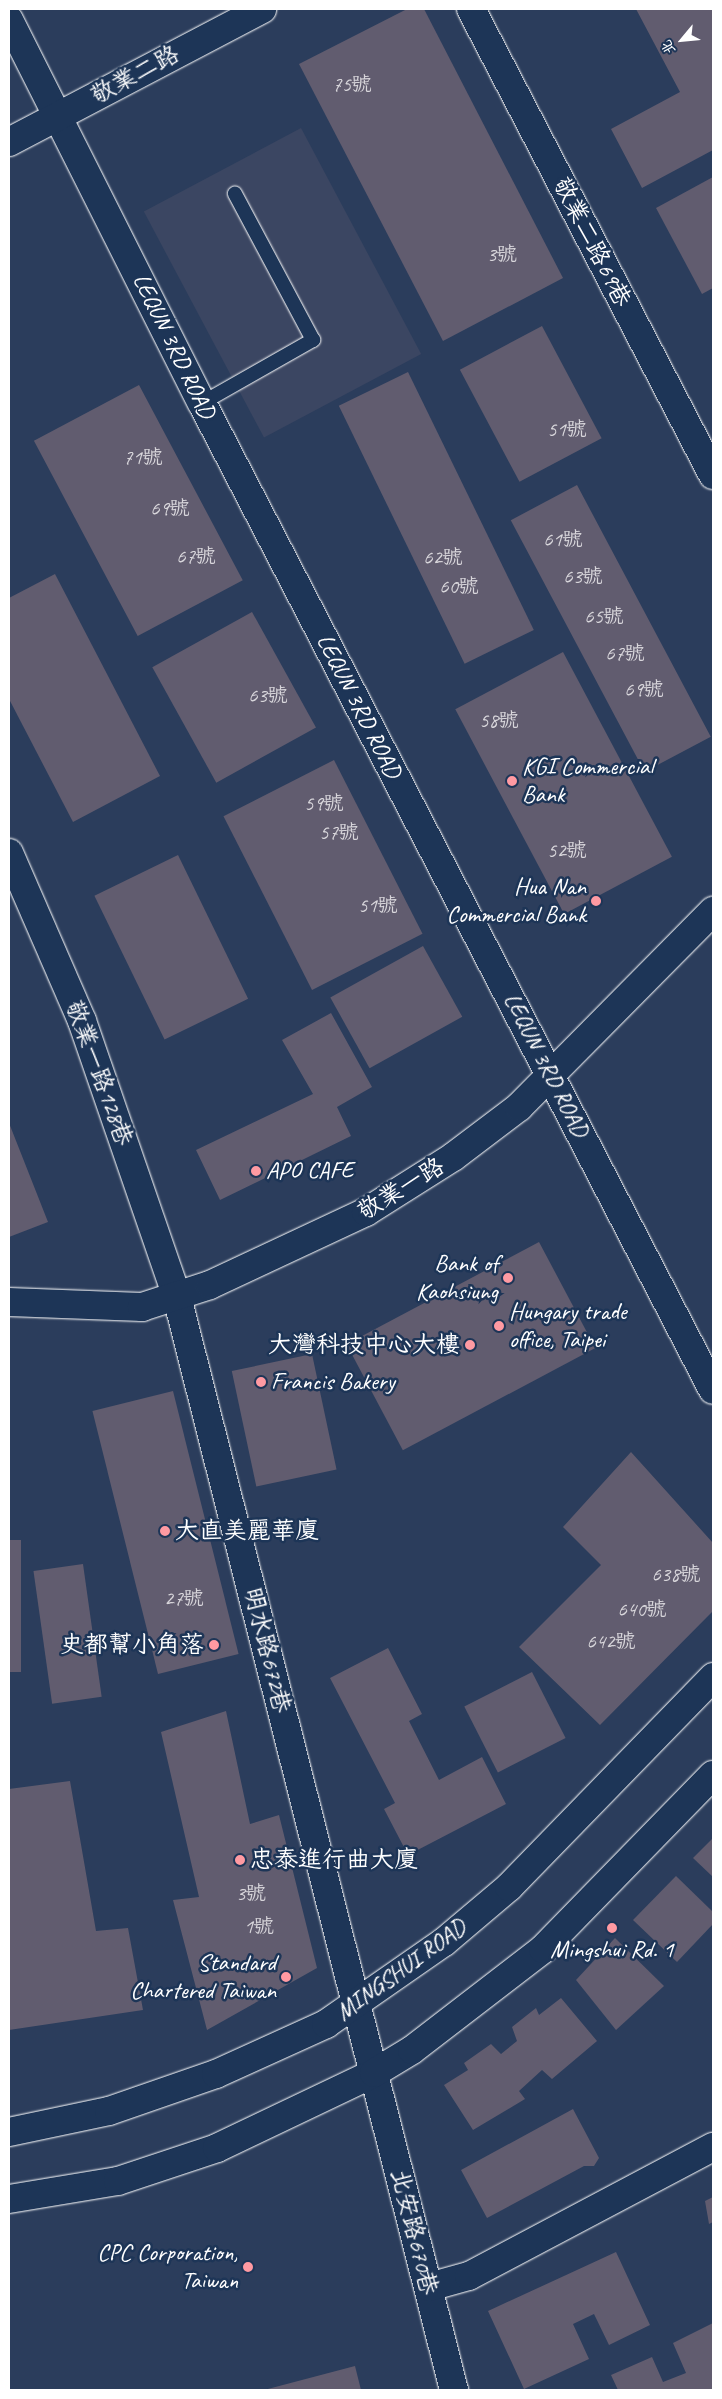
<!DOCTYPE html>
<meta charset="utf-8">
<style>
body{margin:0}
#map{position:relative;width:722px;height:2399px;overflow:hidden;background:#2b3d5c;font-family:Caveat,"LXGW WenKai TC",sans-serif}
div>[style]{position:absolute}
.built>*{inset:0;background:#3b4662;transform-origin:0 0}
.building>*{inset:0;background:#615c6f;transform-origin:0 0}
.roads{filter:drop-shadow(0 0 1px #fff) drop-shadow(0 0 1px #fff)}
.lane>*{height:14px;margin:-7px;padding:0 7px;transform-origin:7px;border-radius:7px;background:#1d3557}
.street>*{height:28px;margin:-14px;padding:0 14px;transform-origin:14px;border-radius:14px;background:#1d3557}
.secondary>*{height:28px;margin:-14px;padding:0 14px;transform-origin:14px;border-radius:14px;background:#1d3557}
.dots>*{width:14px;height:14px;translate:-50% -50%;box-sizing:border-box;border:2px solid #1d3557;border-radius:50%}
span{translate:-50% -50%;white-space:nowrap;text-align:center;line-height:1.15;-webkit-text-stroke:5px #1d3557;paint-order:stroke}
.number-label{font-size:21px;color:#d8d6db}
.number-label span{-webkit-text-stroke-width:0}
.street-label{font-size:24px;color:#fff}
.poi-label{font-size:24px;color:#fff}
.left{translate:0 -50%;text-align:left}
.right{translate:-100% -50%;text-align:right}
.frame{position:absolute;inset:0;border:10px solid #fff;pointer-events:none}
.north{position:absolute;left:657px;top:15px;width:50px;height:50px;-webkit-text-stroke:4px #1d3557;paint-order:stroke;rotate:242deg;font-size:14px;font-weight:700;line-height:20px;text-align:center;color:#fff}
.north::after{content:'';display:block;margin:auto;width:18px;height:22px;background:#fff;clip-path:polygon(50% 0,100% 100%,50% 72%,0 100%)}
</style>
<div id="map">
<div class="built">
<div style="left:301px;top:128px;width:256px;height:178px;rotate:62deg"></div>
</div>
<div class="building">
<div style="clip-path:polygon(407px 9px,424px 9px,563px 278px,443px 341px,299px 64px)"></div>
<div style="clip-path:polygon(636px 9px,713px 9px,713px 150px,642px 188px,611px 129px,680px 92px)"></div>
<div style="clip-path:polygon(713px 177px,713px 288px,702px 294px,656px 208px)"></div>
<div style="left:542px;top:326px;width:127px;height:93px;rotate:62deg"></div>
<div style="left:408px;top:372px;width:287px;height:77px;rotate:64deg"></div>
<div style="left:139px;top:385px;width:221px;height:119px;rotate:62deg"></div>
<div style="left:577px;top:485px;width:285px;height:75px;rotate:62deg"></div>
<div style="clip-path:polygon(55px 574px,160px 776px,73px 822px,9px 699px,9px 598px)"></div>
<div style="left:252px;top:612px;width:132px;height:114px;rotate:61deg"></div>
<div style="left:563px;top:652px;width:232px;height:122px;rotate:62deg"></div>
<div style="left:334px;top:760px;width:195px;height:124px;rotate:63deg"></div>
<div style="left:178px;top:855px;width:160px;height:93px;rotate:64deg"></div>
<div style="left:423px;top:946px;width:81px;height:106px;rotate:61deg"></div>
<div style="clip-path:polygon(331px 1013px,372px 1087px,337px 1107px,351px 1136px,220px 1200px,196px 1150px,313px 1094px,282px 1040px)"></div>
<div style="clip-path:polygon(9px 1123px,48px 1222px,9px 1237px)"></div>
<div style="left:539px;top:1242px;width:120px;height:218px;rotate:62deg"></div>
<div style="left:312px;top:1354px;width:118px;height:82px;rotate:78deg"></div>
<div style="left:173px;top:1391px;width:271px;height:83px;rotate:76deg"></div>
<div style="clip-path:polygon(631px 1452px,713px 1543px,713px 1611px,600px 1725px,519px 1647px,601px 1565px,563px 1527px)"></div>
<div style="left:9px;top:1540px;width:12px;height:132px"></div>
<div style="left:83px;top:1564px;width:134px;height:50px;rotate:82deg"></div>
<div style="clip-path:polygon(388px 1648px,422px 1714px,409px 1721px,439px 1780px,482px 1757px,506px 1804px,408px 1855px,384px 1809px,395px 1803px,330px 1678px)"></div>
<div style="left:532px;top:1672px;width:74px;height:76px;rotate:63deg"></div>
<div style="clip-path:polygon(226px 1711px,250px 1824px,279px 1815px,317px 1968px,207px 2030px,173px 1900px,199px 1897px,161px 1732px)"></div>
<div style="clip-path:polygon(70px 1781px,96px 1931px,128px 1928px,143px 2010px,9px 2030px,9px 1789px)"></div>
<div style="clip-path:polygon(713px 1838px,713px 1877px,693px 1858px)"></div>
<div style="clip-path:polygon(676px 1876px,713px 1912px,713px 1924px,677px 1962px,633px 1920px)"></div>
<div style="clip-path:polygon(615px 1938px,664px 1986px,616px 2030px,576px 1980px)"></div>
<div style="clip-path:polygon(561px 1998px,597px 2041px,552px 2079px,542px 2070px,519px 2091px,525px 2099px,473px 2130px,444px 2085px,468px 2070px,464px 2063px,491px 2044px,501px 2054px,517px 2041px,512px 2027px,536px 2008px,539px 2015px)"></div>
<div style="clip-path:polygon(573px 2109px,599px 2158px,594px 2166px,584px 2166px,487px 2218px,461px 2170px)"></div>
<div style="clip-path:polygon(713px 2197px,713px 2222px,709px 2224px,705px 2201px)"></div>
<div style="clip-path:polygon(616px 2252px,650px 2325px,609px 2345px,594px 2314px,573px 2324px,589px 2359px,524px 2389px,488px 2311px)"></div>
<div style="clip-path:polygon(713px 2323px,713px 2390px,618px 2390px,611px 2375px,652px 2357px,663px 2382px,686px 2373px,673px 2343px)"></div>
<div style="clip-path:polygon(355px 2366px,361px 2390px,264px 2390px)"></div>
</div>
<div class="roads">
<div class="lane">
<div style="left:202px;top:403px;width:128px;rotate:-29.6deg"></div>
<div style="left:313px;top:340px;width:166px;rotate:-118.1deg"></div>
</div>
<div class="street">
<div style="left:471px;top:9px;width:525px;rotate:62.56deg"></div>
<div style="left:9px;top:20px;width:429px;rotate:63.3deg"></div>
<div style="left:202px;top:403px;width:1111px;rotate:62.63deg"></div>
<div style="left:9px;top:142px;width:286px;rotate:-27.7deg"></div>
<div style="left:9px;top:853px;width:183px;rotate:66.5deg"></div>
<div style="left:82px;top:1021px;width:292px;rotate:71deg"></div>
<div style="left:177px;top:1297px;width:1128px;rotate:75.78deg"></div>
<div style="left:9px;top:1302px;width:133px;rotate:2.2deg"></div>
<div style="left:142px;top:1307px;width:71px;rotate:-17.9deg"></div>
<div style="left:210px;top:1285px;width:172px;rotate:-25.1deg"></div>
<div style="left:366px;top:1212px;width:103px;rotate:-32.3deg"></div>
<div style="left:453px;top:1157px;width:83px;rotate:-37.1deg"></div>
<div style="left:519px;top:1107px;width:276px;rotate:-45.3deg"></div>
<div style="left:429px;top:2287px;width:41px;rotate:-15.4deg"></div>
<div style="left:469px;top:2276px;width:276px;rotate:-27.9deg"></div>
</div>
<div class="secondary">
<div style="left:9px;top:2132px;width:102px;rotate:-11.9deg"></div>
<div style="left:109px;top:2111px;width:113px;rotate:-19.1deg"></div>
<div style="left:216px;top:2074px;width:121px;rotate:-24.4deg"></div>
<div style="left:326px;top:2024px;width:144px;rotate:-34.8deg"></div>
<div style="left:444px;top:1942px;width:85px;rotate:-40.2deg"></div>
<div style="left:509px;top:1887px;width:293px;rotate:-45.8deg"></div>
<div style="left:9px;top:2199px;width:110px;rotate:-9.4deg"></div>
<div style="left:118px;top:2181px;width:104px;rotate:-18.4deg"></div>
<div style="left:217px;top:2148px;width:174px;rotate:-25.5deg"></div>
<div style="left:374px;top:2073px;width:44px;rotate:-31.2deg"></div>
<div style="left:412px;top:2050px;width:165px;rotate:-37.6deg"></div>
<div style="left:543px;top:1949px;width:243px;rotate:-45.7deg"></div>
</div>
</div>
<div class="dots">
<div style="left:512px;top:781px;background:#ff9aa2"></div>
<div style="left:596px;top:901px;background:#ff9aa2"></div>
<div style="left:256px;top:1171px;background:#ff9aa2"></div>
<div style="left:508px;top:1278px;background:#ff9aa2"></div>
<div style="left:499px;top:1326px;background:#ff9aa2"></div>
<div style="left:470px;top:1345px;background:#ff9aa2"></div>
<div style="left:261px;top:1382px;background:#ff9aa2"></div>
<div style="left:165px;top:1531px;background:#ff9aa2"></div>
<div style="left:214px;top:1645px;background:#ff9aa2"></div>
<div style="left:240px;top:1860px;background:#ff9aa2"></div>
<div style="left:612px;top:1928px;background:#ff9aa2"></div>
<div style="left:286px;top:1977px;background:#ff9aa2"></div>
<div style="left:248px;top:2267px;background:#ff9aa2"></div>
</div>
<div class="number-label">
<span style="left:352px;top:84px">75號</span>
<span style="left:502px;top:254px">3號</span>
<span style="left:567px;top:429px">51號</span>
<span style="left:143px;top:457px">71號</span>
<span style="left:170px;top:508px">69號</span>
<span style="left:563px;top:539px">61號</span>
<span style="left:196px;top:556px">67號</span>
<span style="left:443px;top:557px">62號</span>
<span style="left:583px;top:576px">63號</span>
<span style="left:459px;top:586px">60號</span>
<span style="left:604px;top:616px">65號</span>
<span style="left:625px;top:653px">67號</span>
<span style="left:644px;top:689px">69號</span>
<span style="left:268px;top:695px">63號</span>
<span style="left:499px;top:720px">58號</span>
<span style="left:324px;top:803px">59號</span>
<span style="left:339px;top:832px">57號</span>
<span style="left:567px;top:850px">52號</span>
<span style="left:378px;top:905px">51號</span>
<span style="left:676px;top:1574px">638號</span>
<span style="left:184px;top:1598px">27號</span>
<span style="left:642px;top:1609px">640號</span>
<span style="left:611px;top:1641px">642號</span>
<span style="left:251px;top:1893px">3號</span>
<span style="left:259px;top:1926px">1號</span>
</div>
<div class="street-label">
<span style="left:135px;top:75px;rotate:-28deg">敬業二路</span>
<span style="left:592px;top:242px;rotate:63deg">敬業二路69巷</span>
<span style="left:174px;top:346px;rotate:64deg">LEQUN 3RD ROAD</span>
<span style="left:359px;top:706px;rotate:63deg">LEQUN 3RD ROAD</span>
<span style="left:546px;top:1065px;rotate:63deg">LEQUN 3RD ROAD</span>
<span style="left:99px;top:1073px;rotate:70deg">敬業一路128巷</span>
<span style="left:401px;top:1189px;rotate:-31deg">敬業一路</span>
<span style="left:267px;top:1650px;rotate:76deg">明水路672巷</span>
<span style="left:401px;top:1970px;rotate:-36deg">MINGSHUI ROAD</span>
<span style="left:414px;top:2232px;rotate:76deg">北安路670巷</span>
</div>
<div class="poi-label">
<span class="left" style="left:522px;top:781px">KGI Commercial<br>Bank</span>
<span class="right" style="left:586px;top:901px">Hua Nan<br>Commercial Bank</span>
<span class="left" style="left:266px;top:1171px">APO CAFE</span>
<span class="right" style="left:498px;top:1278px">Bank of<br>Kaohsiung</span>
<span class="left" style="left:509px;top:1326px">Hungary trade<br>office, Taipei</span>
<span class="right" style="left:460px;top:1345px">大灣科技中心大樓</span>
<span class="left" style="left:271px;top:1382px">Francis Bakery</span>
<span class="left" style="left:175px;top:1531px">大直美麗華廈</span>
<span class="right" style="left:204px;top:1645px">史都幫小角落</span>
<span class="left" style="left:250px;top:1860px">忠泰進行曲大廈</span>
<span style="left:612px;top:1950px">Mingshui Rd. 1</span>
<span class="right" style="left:276px;top:1977px">Standard<br>Chartered Taiwan</span>
<span class="right" style="left:238px;top:2267px">CPC Corporation,<br>Taiwan</span>
</div>
<div class="frame"></div>
<div class="north">北</div>
</div>
